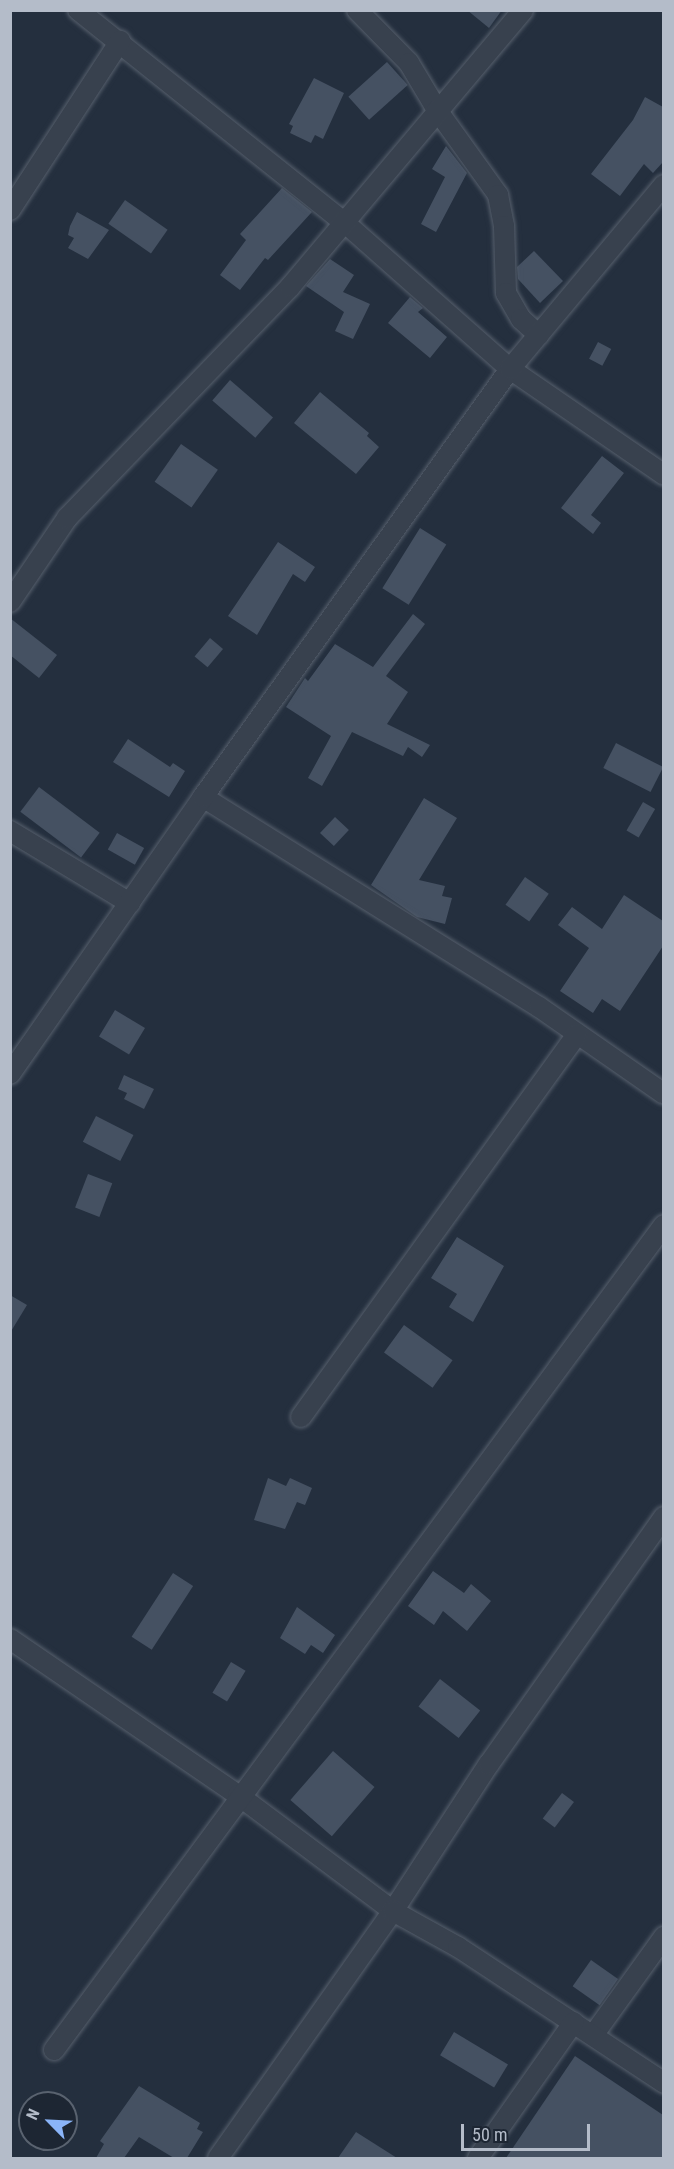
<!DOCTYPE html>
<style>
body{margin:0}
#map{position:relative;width:674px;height:2169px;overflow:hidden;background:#242f3e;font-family:"Roboto Condensed",sans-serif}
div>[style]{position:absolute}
.building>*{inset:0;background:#455162;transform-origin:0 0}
.roads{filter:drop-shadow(0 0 2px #565f6c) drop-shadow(0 0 2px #565f6c)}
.minor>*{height:20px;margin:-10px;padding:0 10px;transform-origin:10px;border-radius:10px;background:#38414e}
span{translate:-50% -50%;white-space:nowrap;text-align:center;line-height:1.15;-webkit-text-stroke:4.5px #1d2633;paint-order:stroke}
.frame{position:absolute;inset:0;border:12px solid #b4bcc9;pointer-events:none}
.north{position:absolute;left:18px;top:2091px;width:60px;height:60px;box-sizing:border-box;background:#1d2633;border:2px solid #59626f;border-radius:50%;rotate:294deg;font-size:16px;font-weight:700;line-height:24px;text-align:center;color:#b4bcc9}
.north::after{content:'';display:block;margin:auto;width:21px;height:27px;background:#8ab4f8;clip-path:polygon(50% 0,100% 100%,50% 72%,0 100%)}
.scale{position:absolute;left:461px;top:2124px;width:129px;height:27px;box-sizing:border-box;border:3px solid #b4bcc9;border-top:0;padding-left:8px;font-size:18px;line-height:21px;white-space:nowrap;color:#b4bcc9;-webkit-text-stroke:4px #1d2633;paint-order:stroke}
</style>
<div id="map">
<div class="building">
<div style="clip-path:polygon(467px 10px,502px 10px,489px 28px)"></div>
<div style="left:387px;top:62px;width:31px;height:52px;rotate:48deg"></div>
<div style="clip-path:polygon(314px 78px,344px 93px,323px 139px,315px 135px,311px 143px,290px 133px,293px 126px,289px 124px)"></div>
<div style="clip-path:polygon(645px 97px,663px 107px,663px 162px,653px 173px,644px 164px,620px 196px,591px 174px,633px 120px)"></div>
<div style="clip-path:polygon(446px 146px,467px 173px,436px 232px,421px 224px,445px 177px,432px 169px)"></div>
<div style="clip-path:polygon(282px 188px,312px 212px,268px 260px,265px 258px,240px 290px,220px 275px,246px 240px,240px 234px)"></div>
<div style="left:125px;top:200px;width:52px;height:29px;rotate:35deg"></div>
<div style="clip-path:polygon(77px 212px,109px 230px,88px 259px,68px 248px,74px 238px,68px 235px,70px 226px)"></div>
<div style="clip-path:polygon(534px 251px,563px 281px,540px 303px,518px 279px,517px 267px)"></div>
<div style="clip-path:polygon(330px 259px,354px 275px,343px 292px,370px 304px,353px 339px,335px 331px,344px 312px,306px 286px)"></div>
<div style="clip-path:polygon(410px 297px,423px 308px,418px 312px,447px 337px,430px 358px,388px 323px)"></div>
<div style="left:598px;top:342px;width:15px;height:19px;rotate:28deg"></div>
<div style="left:230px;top:380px;width:57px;height:27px;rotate:41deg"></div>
<div style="clip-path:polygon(320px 392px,369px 433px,367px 436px,379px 447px,356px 474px,294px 423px)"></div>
<div style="left:181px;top:444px;width:45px;height:46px;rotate:35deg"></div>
<div style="clip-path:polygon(602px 456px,624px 473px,591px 515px,601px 523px,593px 534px,561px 508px)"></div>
<div style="left:420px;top:528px;width:31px;height:71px;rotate:32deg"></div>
<div style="clip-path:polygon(278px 542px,315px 567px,305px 582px,293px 574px,257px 635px,228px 616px)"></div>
<div style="clip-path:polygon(413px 614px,425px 624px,386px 676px,408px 692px,387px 724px,430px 745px,422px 757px,408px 747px,403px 756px,352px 732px,322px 786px,308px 778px,331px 736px,286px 707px,305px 678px,308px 681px,335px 644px,373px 667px)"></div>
<div style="clip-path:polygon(10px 618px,57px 655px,39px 678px,10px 655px)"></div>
<div style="left:210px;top:638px;width:17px;height:24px;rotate:40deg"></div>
<div style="clip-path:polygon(128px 739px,170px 767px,173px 763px,185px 771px,169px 797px,113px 762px)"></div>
<div style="left:616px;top:743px;width:53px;height:28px;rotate:27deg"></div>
<div style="left:39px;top:787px;width:76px;height:31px;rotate:37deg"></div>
<div style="clip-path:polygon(424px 798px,457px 818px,419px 880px,445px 886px,442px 896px,452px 898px,445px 924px,417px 917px,371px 885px)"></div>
<div style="left:643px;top:802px;width:14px;height:33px;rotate:30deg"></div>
<div style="left:335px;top:817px;width:19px;height:22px;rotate:43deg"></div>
<div style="left:117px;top:833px;width:31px;height:19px;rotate:29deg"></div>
<div style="left:525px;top:877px;width:29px;height:34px;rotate:35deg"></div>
<div style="clip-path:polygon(624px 895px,663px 921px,663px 946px,620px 1011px,602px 999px,593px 1013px,560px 991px,589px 948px,558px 925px,572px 907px,602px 929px)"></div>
<div style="left:115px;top:1010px;width:35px;height:31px;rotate:31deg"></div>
<div style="clip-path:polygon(124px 1075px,154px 1089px,144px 1109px,124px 1099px,127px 1093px,118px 1089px)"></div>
<div style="left:96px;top:1116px;width:42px;height:29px;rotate:27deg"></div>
<div style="left:88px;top:1174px;width:26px;height:36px;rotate:21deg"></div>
<div style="clip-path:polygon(457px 1237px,504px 1266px,473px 1322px,449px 1307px,457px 1294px,431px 1278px)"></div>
<div style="clip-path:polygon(10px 1295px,27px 1305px,10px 1333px)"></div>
<div style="left:404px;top:1325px;width:60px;height:34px;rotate:36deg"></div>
<div style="clip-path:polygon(268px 1478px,286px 1486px,290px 1478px,312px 1488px,305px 1505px,297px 1502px,285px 1529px,254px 1520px)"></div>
<div style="clip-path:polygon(433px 1571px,464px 1593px,471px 1584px,491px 1601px,467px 1631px,443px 1611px,434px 1625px,408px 1606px)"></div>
<div style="left:173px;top:1573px;width:24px;height:76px;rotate:33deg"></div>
<div style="clip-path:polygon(297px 1607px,335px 1635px,323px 1653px,311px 1645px,305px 1654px,280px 1638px)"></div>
<div style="left:231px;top:1662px;width:17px;height:36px;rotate:31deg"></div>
<div style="left:440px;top:1679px;width:51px;height:35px;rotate:38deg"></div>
<div style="left:333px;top:1751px;width:55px;height:65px;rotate:41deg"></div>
<div style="left:562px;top:1793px;width:15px;height:32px;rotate:37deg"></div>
<div style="left:591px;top:1960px;width:33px;height:32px;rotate:35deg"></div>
<div style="left:454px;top:2032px;width:63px;height:27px;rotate:31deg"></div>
<div style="clip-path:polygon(575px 2056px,663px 2115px,663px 2158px,506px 2158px)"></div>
<div style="clip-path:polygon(139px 2086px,200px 2123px,197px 2129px,203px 2132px,187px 2158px,174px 2158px,139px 2137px,124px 2158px,96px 2158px,104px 2144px,100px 2141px)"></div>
<div style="clip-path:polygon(356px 2132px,397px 2158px,338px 2158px)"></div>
</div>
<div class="roads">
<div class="minor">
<div style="left:78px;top:10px;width:340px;rotate:38.6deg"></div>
<div style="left:344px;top:222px;width:222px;rotate:41.5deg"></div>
<div style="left:510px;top:369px;width:187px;rotate:34.5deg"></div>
<div style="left:357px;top:10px;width:74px;rotate:45.5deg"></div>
<div style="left:409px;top:63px;width:55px;rotate:59.2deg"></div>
<div style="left:437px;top:110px;width:105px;rotate:54.3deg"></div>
<div style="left:498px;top:195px;width:32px;rotate:79deg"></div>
<div style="left:504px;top:226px;width:67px;rotate:88.3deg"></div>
<div style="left:506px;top:293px;width:30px;rotate:60deg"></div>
<div style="left:521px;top:319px;width:24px;rotate:42deg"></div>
<div style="left:10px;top:210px;width:202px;rotate:-56.9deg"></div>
<div style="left:10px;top:602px;width:102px;rotate:-55.8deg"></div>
<div style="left:67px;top:518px;width:321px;rotate:-46deg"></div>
<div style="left:290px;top:287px;width:362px;rotate:-49.9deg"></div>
<div style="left:203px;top:797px;width:396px;rotate:32deg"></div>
<div style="left:539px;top:1007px;width:152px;rotate:34.8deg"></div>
<div style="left:10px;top:831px;width:140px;rotate:31deg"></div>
<div style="left:10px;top:1074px;width:338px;rotate:-55.1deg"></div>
<div style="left:203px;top:797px;width:527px;rotate:-54.35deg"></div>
<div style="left:510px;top:369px;width:240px;rotate:-50.1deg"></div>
<div style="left:301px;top:1417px;width:472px;rotate:-54.2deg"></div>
<div style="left:10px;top:1639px;width:276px;rotate:34.4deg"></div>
<div style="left:238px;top:1795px;width:194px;rotate:36.8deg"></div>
<div style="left:393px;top:1911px;width:176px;rotate:-56.9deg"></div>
<div style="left:489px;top:1764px;width:303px;rotate:-54.7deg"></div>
<div style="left:594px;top:2034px;width:120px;rotate:-54.2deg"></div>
<div style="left:54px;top:2050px;width:1026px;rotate:-53.52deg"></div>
<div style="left:218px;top:2158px;width:303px;rotate:-54.7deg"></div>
<div style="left:393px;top:1911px;width:74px;rotate:29deg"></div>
<div style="left:458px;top:1947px;width:247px;rotate:33.4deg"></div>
<div style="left:478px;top:2158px;width:166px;rotate:-54.8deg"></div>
</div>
</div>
<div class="frame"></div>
<div class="north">N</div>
<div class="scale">50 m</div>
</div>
